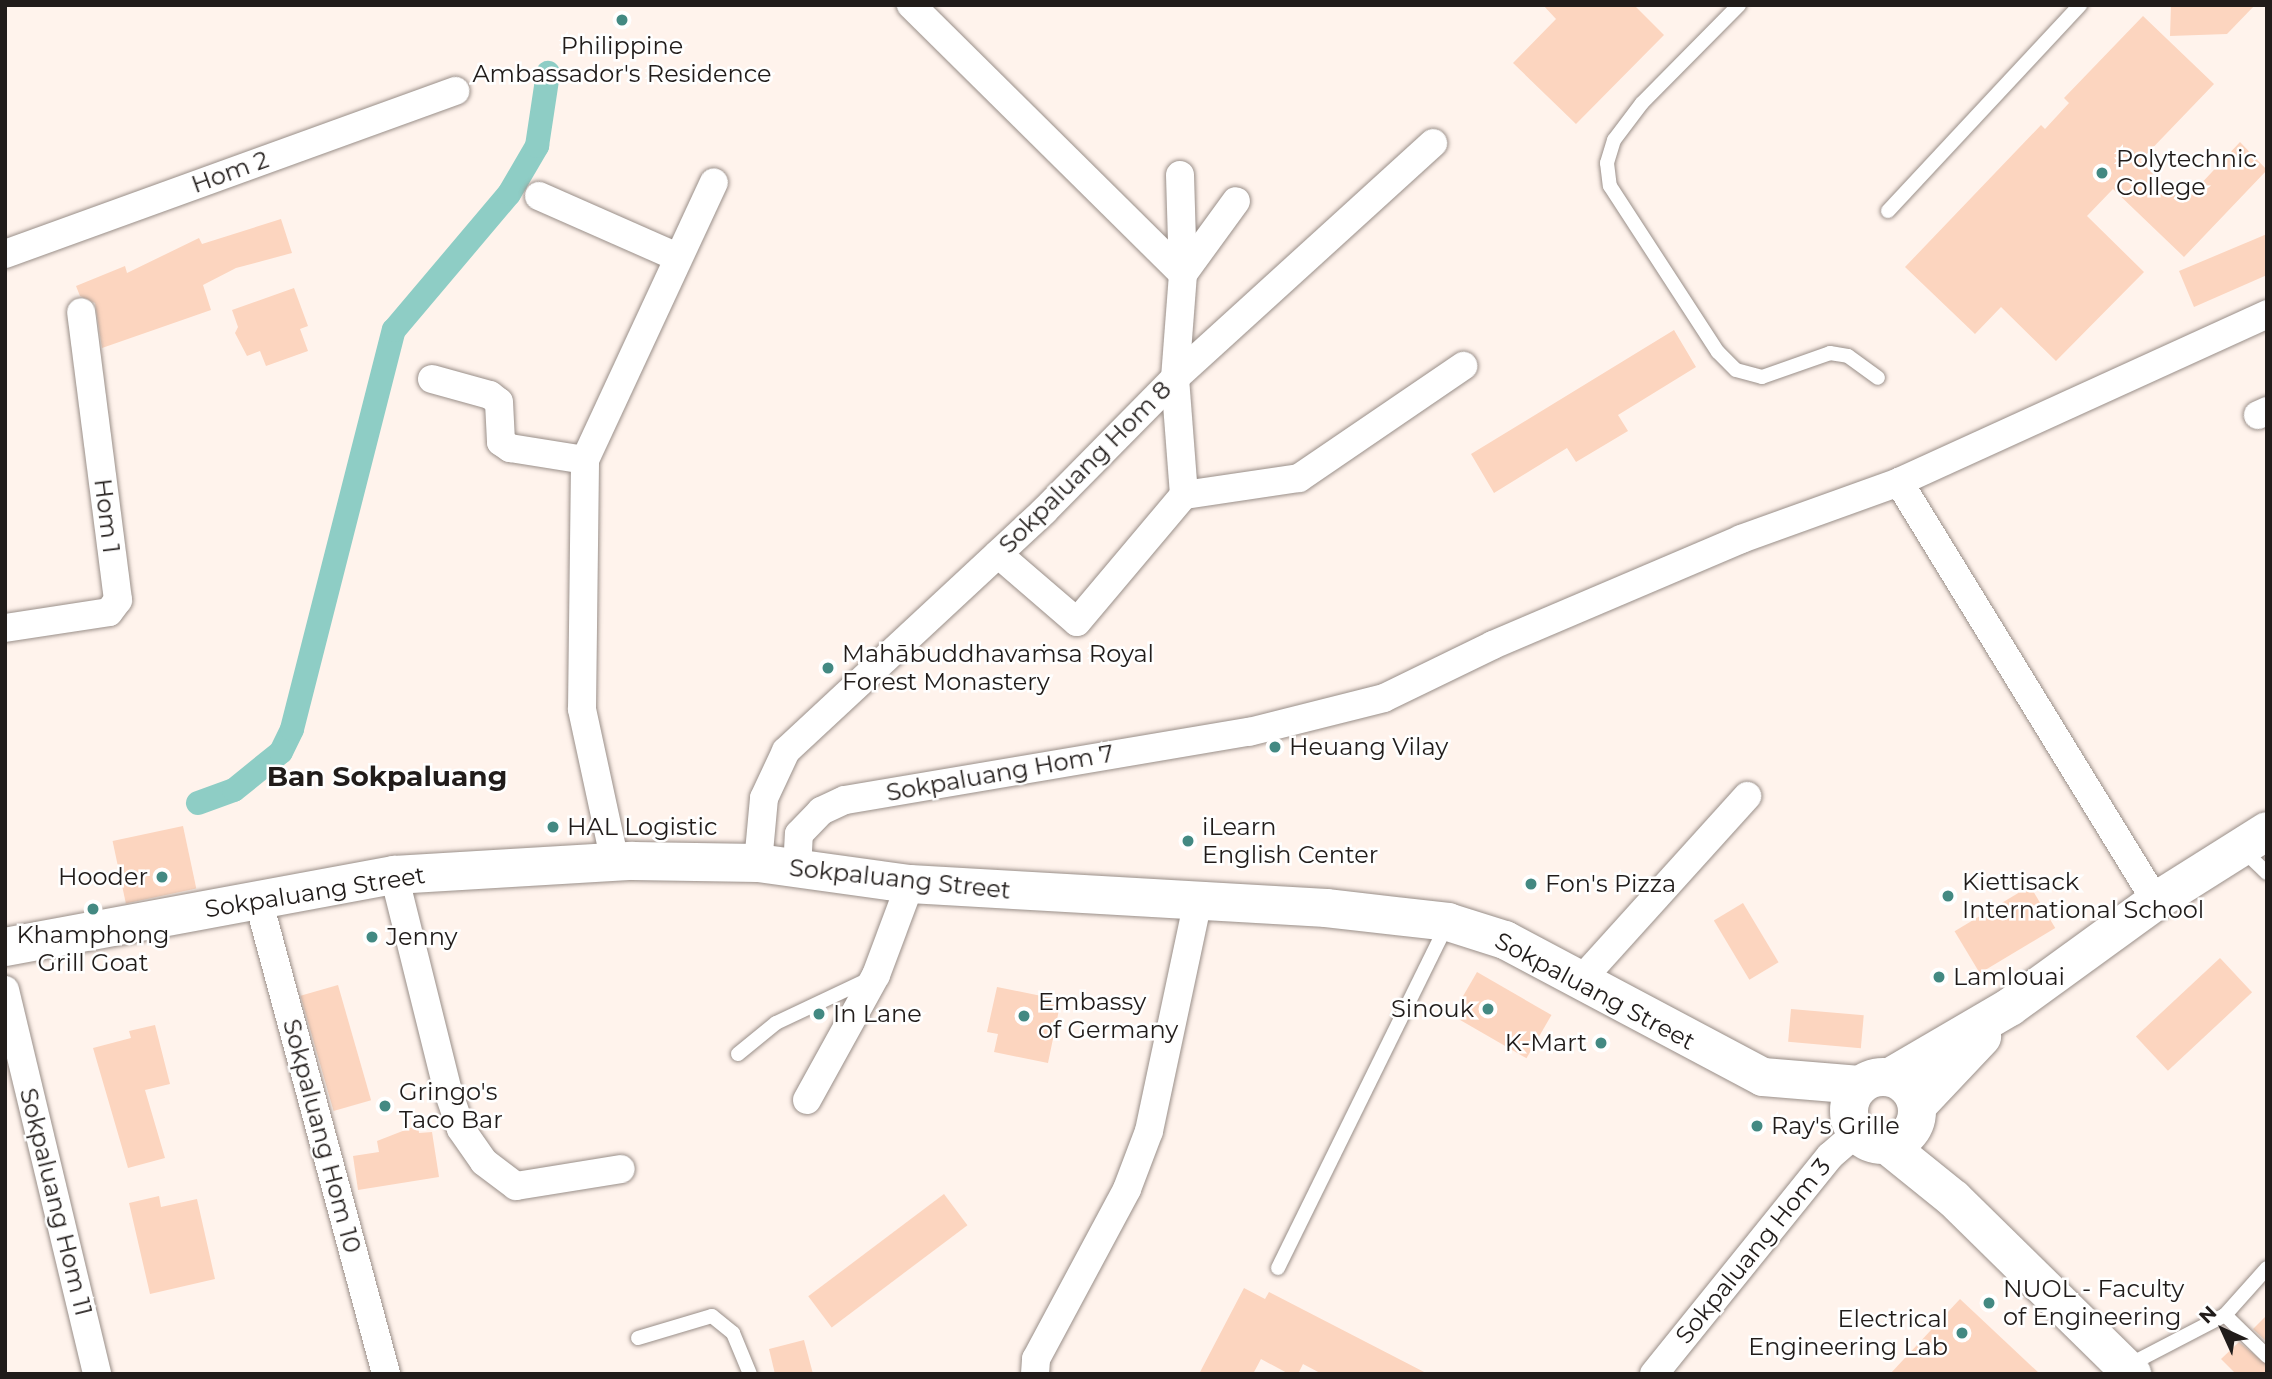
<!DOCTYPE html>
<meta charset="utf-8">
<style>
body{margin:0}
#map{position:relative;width:2272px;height:1379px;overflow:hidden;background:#fff3ec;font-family:Montserrat,sans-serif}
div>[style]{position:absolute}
.canal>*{height:24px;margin:-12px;padding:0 12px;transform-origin:12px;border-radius:12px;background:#8ecdc5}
.building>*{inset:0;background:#fcd5bf;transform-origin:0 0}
.roads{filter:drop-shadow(0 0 2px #9a8f89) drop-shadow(0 0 2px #9a8f89)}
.lane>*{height:14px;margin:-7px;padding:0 7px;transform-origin:7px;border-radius:7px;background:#fff}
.street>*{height:28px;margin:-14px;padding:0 14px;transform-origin:14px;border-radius:14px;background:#fff}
.secondary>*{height:38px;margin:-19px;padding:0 19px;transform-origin:19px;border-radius:19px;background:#fff}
.secondary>.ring{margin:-19px;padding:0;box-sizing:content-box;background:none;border:38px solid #fff;border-radius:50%}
.dots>*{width:19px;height:19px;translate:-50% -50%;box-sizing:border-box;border:4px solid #fff;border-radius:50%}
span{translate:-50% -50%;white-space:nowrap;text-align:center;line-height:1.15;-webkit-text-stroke:5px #fff;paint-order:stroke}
.poi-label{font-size:24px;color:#211c1a}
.left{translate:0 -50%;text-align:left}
.right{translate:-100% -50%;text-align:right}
.street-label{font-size:24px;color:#211c1a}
.quarter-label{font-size:28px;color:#211c1a;font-weight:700}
.frame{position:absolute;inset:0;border:7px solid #211c1a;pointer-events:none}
.north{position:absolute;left:2188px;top:1295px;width:70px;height:70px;-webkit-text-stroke:5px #fff;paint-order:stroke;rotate:315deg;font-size:19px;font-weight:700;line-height:28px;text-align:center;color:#211c1a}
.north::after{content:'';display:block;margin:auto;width:24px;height:32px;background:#211c1a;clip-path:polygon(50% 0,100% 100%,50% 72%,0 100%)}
</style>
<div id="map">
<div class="canal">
<div style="left:198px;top:803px;width:38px;rotate:-20deg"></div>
<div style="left:234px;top:790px;width:60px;rotate:-39deg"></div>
<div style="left:281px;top:752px;width:25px;rotate:-64deg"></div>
<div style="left:292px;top:729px;width:412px;rotate:-75.7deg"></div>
<div style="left:394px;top:330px;width:178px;rotate:-49.8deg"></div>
<div style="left:509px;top:194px;width:56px;rotate:-59.7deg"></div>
<div style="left:537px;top:146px;width:74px;rotate:-81.4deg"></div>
</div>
<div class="building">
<div style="clip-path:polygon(1543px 5px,1634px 5px,1664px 35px,1576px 124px,1513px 63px,1556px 19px)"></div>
<div style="clip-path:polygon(2171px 5px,2255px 5px,2227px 34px,2170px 36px)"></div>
<div style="clip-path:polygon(2143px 16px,2214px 84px,2140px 161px,2183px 203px,2240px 142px,2267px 170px,2184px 257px,2113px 189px,2087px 216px,2144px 272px,2056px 361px,2001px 307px,1975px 334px,1905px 267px,2041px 125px,2045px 129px,2069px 103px,2064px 98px)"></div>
<div style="clip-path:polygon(281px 219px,292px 253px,236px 268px,203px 285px,211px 310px,102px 348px,95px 303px,80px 296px,76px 286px,125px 266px,127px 273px,199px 238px,202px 244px)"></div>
<div style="clip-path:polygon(2267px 234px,2267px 275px,2194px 307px,2179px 271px)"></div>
<div style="clip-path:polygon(294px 288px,308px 326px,300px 329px,308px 351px,266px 366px,260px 351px,247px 356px,235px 333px,238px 327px,232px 310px)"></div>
<div style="clip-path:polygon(1674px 330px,1696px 367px,1618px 415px,1628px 431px,1576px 462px,1567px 448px,1494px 493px,1471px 454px)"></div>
<div style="left:183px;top:826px;width:64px;height:72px;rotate:78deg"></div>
<div style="left:2030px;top:886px;width:49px;height:88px;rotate:59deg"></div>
<div style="left:1743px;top:903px;width:69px;height:34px;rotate:59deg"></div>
<div style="left:2220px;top:958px;width:47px;height:115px;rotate:47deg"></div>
<div style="left:1477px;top:972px;width:86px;height:50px;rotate:30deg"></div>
<div style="left:338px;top:985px;width:120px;height:39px;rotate:74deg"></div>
<div style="clip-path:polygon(997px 987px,1061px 1000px,1048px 1063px,994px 1052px,998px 1034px,987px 1032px)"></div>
<div style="left:1791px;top:1009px;width:73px;height:33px;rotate:5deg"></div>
<div style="clip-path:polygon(155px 1025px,170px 1084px,145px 1090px,165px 1158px,128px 1168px,93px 1048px,131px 1038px,129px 1031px)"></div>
<div style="clip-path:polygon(418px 1125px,419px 1133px,432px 1132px,439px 1177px,358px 1190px,353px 1156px,379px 1152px,377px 1141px)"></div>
<div style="left:944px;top:1194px;width:39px;height:170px;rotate:53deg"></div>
<div style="clip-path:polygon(159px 1196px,161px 1207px,197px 1199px,215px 1279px,150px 1294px,129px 1203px)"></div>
<div style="clip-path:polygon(1244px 1288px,1265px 1299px,1269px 1292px,1428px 1374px,1322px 1374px,1303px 1364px,1298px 1374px,1289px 1374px,1261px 1359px,1253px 1374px,1199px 1374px)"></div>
<div style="clip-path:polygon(1960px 1299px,2040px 1374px,1890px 1374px)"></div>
<div style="clip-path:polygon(2267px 1315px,2267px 1342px,2253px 1329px)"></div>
<div style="clip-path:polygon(804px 1340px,813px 1374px,775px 1374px,769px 1349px)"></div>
<div style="clip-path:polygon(2239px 1342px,2267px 1365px,2267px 1374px,2236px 1374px,2221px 1359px)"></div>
</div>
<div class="roads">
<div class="lane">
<div style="left:1739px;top:5px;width:138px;rotate:134.7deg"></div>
<div style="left:1642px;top:103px;width:46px;rotate:127.1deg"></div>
<div style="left:1614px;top:140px;width:24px;rotate:107deg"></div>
<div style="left:1607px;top:163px;width:23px;rotate:83deg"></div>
<div style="left:1610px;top:186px;width:198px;rotate:57deg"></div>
<div style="left:1718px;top:352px;width:25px;rotate:45deg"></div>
<div style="left:1736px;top:370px;width:27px;rotate:15deg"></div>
<div style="left:1762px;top:377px;width:72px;rotate:-19.4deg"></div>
<div style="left:1830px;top:353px;width:18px;rotate:9deg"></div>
<div style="left:1848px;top:356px;width:37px;rotate:36deg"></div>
<div style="left:1888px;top:211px;width:282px;rotate:-47deg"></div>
<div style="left:2243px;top:850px;width:33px;rotate:44deg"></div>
<div style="left:738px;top:1054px;width:49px;rotate:-39.2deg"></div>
<div style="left:776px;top:1023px;width:103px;rotate:-25.3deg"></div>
<div style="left:1278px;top:1268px;width:385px;rotate:-63.8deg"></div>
<div style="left:2267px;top:1268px;width:63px;rotate:131.8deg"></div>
<div style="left:2225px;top:1315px;width:59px;rotate:44.3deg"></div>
<div style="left:638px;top:1338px;width:77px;rotate:-16.6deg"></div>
<div style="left:712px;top:1316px;width:27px;rotate:39deg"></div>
<div style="left:733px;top:1333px;width:44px;rotate:67.5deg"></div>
<div style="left:2127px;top:1366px;width:110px;rotate:-27.5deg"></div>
</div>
<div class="street">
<div style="left:1180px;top:175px;width:99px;rotate:88.3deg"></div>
<div style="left:539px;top:196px;width:151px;rotate:23.8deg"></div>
<div style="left:5px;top:254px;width:479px;rotate:-19.9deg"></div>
<div style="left:1183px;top:274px;width:90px;rotate:-54deg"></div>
<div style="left:432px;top:379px;width:60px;rotate:15.4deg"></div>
<div style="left:490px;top:395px;width:11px;rotate:38deg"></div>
<div style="left:499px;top:402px;width:40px;rotate:87.1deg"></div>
<div style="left:501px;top:442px;width:11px;rotate:34deg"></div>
<div style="left:510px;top:448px;width:76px;rotate:9.1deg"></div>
<div style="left:2258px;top:415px;width:10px;rotate:-24deg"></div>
<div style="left:1899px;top:482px;width:492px;rotate:58.5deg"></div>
<div style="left:1184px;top:495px;width:116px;rotate:-8.4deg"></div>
<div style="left:1299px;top:478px;width:199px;rotate:-34.3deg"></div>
<div style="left:998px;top:554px;width:104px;rotate:40.7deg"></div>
<div style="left:1077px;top:622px;width:166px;rotate:-49.9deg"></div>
<div style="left:1184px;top:495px;width:117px;rotate:-94.4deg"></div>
<div style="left:1175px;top:378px;width:349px;rotate:-42.3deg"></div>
<div style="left:5px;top:628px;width:105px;rotate:-8.7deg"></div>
<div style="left:109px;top:612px;width:15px;rotate:-53deg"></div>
<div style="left:118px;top:600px;width:290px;rotate:-97.3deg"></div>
<div style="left:615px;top:862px;width:157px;rotate:-102.2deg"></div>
<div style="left:582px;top:709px;width:249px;rotate:-89.3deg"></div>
<div style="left:585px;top:460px;width:306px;rotate:-65.1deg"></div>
<div style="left:758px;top:863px;width:65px;rotate:-84.7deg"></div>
<div style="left:764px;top:798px;width:52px;rotate:-64.9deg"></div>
<div style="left:786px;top:751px;width:352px;rotate:-42.9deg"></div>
<div style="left:1044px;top:511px;width:187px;rotate:-45.4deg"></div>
<div style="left:1175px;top:378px;width:104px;rotate:-85.6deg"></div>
<div style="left:1183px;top:274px;width:383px;rotate:-135.3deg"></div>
<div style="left:797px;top:870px;width:36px;rotate:-87deg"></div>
<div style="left:799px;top:834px;width:32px;rotate:-46deg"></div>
<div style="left:821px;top:811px;width:26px;rotate:-25deg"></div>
<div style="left:845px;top:800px;width:410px;rotate:-9.6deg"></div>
<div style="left:1249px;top:732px;width:139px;rotate:-14.1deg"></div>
<div style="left:1384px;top:698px;width:121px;rotate:-25.9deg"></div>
<div style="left:1493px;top:645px;width:270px;rotate:-23.1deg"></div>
<div style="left:1741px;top:539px;width:168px;rotate:-19.8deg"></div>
<div style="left:1899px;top:482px;width:405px;rotate:-24.5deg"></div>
<div style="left:394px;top:875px;width:219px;rotate:76deg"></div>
<div style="left:447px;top:1088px;width:43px;rotate:71.1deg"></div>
<div style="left:461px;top:1129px;width:40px;rotate:55.1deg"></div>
<div style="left:484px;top:1162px;width:40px;rotate:37deg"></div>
<div style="left:516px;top:1186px;width:106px;rotate:-9.2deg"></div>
<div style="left:258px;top:899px;width:492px;rotate:74.9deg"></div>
<div style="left:1581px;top:980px;width:248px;rotate:-47.9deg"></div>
<div style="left:5px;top:990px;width:395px;rotate:76.5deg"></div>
<div style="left:807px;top:1100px;width:143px;rotate:-61.1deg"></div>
<div style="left:876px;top:975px;width:97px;rotate:-69.5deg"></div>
<div style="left:1035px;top:1374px;width:15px;rotate:-86deg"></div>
<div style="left:1036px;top:1359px;width:193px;rotate:-61.8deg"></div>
<div style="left:1127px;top:1189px;width:62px;rotate:-69.2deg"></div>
<div style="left:1149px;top:1131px;width:235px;rotate:-78deg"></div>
<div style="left:1654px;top:1374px;width:280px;rotate:-51.1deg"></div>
<div style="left:1830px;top:1156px;width:35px;rotate:-41deg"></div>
</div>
<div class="secondary">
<div style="left:5px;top:947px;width:396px;rotate:-10.5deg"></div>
<div style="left:394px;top:875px;width:239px;rotate:-3.4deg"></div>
<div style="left:633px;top:861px;width:125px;rotate:0.9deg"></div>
<div style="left:758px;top:863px;width:153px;rotate:7.9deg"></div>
<div style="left:910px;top:884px;width:417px;rotate:3.3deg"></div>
<div style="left:1326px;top:908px;width:123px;rotate:6.5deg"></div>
<div style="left:1448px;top:922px;width:60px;rotate:17.5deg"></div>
<div style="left:1505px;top:940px;width:292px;rotate:28deg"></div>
<div style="left:1763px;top:1077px;width:97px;rotate:4.7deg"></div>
<div class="ring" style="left:1849px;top:1077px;width:30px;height:30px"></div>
<div style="left:1890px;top:1077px;width:139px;rotate:-30.3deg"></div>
<div style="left:2010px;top:1007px;width:180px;rotate:-36deg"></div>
<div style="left:2156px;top:901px;width:131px;rotate:-32.2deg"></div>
<div style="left:1917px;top:1106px;width:95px;rotate:-46.7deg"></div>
<div style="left:1887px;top:1145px;width:86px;rotate:38.9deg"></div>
<div style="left:1954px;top:1199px;width:250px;rotate:44.5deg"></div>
</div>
</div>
<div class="dots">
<div style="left:622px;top:20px;background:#438982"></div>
<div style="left:2102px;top:173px;background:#438982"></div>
<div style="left:828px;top:668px;background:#438982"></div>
<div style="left:1275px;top:747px;background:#438982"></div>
<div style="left:553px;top:827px;background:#438982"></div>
<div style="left:1188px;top:841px;background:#438982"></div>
<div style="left:162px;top:877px;background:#438982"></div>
<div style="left:1531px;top:884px;background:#438982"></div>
<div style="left:1948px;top:896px;background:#438982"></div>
<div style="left:93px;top:909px;background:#438982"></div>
<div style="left:372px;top:937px;background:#438982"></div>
<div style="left:1939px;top:977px;background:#438982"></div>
<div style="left:1488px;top:1009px;background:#438982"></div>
<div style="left:819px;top:1014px;background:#438982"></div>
<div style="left:1024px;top:1016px;background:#438982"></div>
<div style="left:1601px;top:1043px;background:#438982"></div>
<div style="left:385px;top:1106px;background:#438982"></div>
<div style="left:1757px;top:1126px;background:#438982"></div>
<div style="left:1989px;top:1303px;background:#438982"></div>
<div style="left:1962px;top:1333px;background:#438982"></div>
</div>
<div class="poi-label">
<span style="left:622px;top:60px">Philippine<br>Ambassador's Residence</span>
<span class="left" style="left:2116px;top:173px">Polytechnic<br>College</span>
<span class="left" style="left:842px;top:668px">Mahābuddhavaṁsa Royal<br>Forest Monastery</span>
<span class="left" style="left:1289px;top:747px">Heuang Vilay</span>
<span class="left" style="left:567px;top:827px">HAL Logistic</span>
<span class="left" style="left:1202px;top:841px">iLearn<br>English Center</span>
<span class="right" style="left:148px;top:877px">Hooder</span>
<span class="left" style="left:1962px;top:896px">Kiettisack<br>International School</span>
<span class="left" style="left:1545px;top:884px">Fon's Pizza</span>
<span style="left:93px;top:949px">Khamphong<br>Grill Goat</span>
<span class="left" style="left:386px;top:937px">Jenny</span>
<span class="left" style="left:1953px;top:977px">Lamlouai</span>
<span class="left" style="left:1038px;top:1016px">Embassy<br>of Germany</span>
<span class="right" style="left:1474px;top:1009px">Sinouk</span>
<span class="left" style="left:833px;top:1014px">In Lane</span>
<span class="right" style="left:1587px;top:1043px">K-Mart</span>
<span class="left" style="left:399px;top:1106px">Gringo's<br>Taco Bar</span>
<span class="left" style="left:1771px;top:1126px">Ray's Grille</span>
<span class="left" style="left:2003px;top:1303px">NUOL - Faculty<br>of Engineering</span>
<span class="right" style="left:1948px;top:1333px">Electrical<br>Engineering Lab</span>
</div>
<div class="street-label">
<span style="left:230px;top:172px;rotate:-20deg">Hom 2</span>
<span style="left:1085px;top:467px;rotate:-45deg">Sokpaluang Hom 8</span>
<span style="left:107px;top:516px;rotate:83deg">Hom 1</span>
<span style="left:1000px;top:773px;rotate:-10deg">Sokpaluang Hom 7</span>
<span style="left:900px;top:879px;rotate:6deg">Sokpaluang Street</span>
<span style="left:315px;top:892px;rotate:-9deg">Sokpaluang Street</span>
<span style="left:1595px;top:991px;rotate:28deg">Sokpaluang Street</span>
<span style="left:322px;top:1136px;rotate:75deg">Sokpaluang Hom 10</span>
<span style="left:56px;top:1202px;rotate:76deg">Sokpaluang Hom 11</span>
<span style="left:1753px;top:1251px;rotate:-51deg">Sokpaluang Hom 3</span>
</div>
<div class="quarter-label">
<span style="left:387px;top:776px">Ban Sokpaluang</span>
</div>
<div class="frame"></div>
<div class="north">N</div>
</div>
